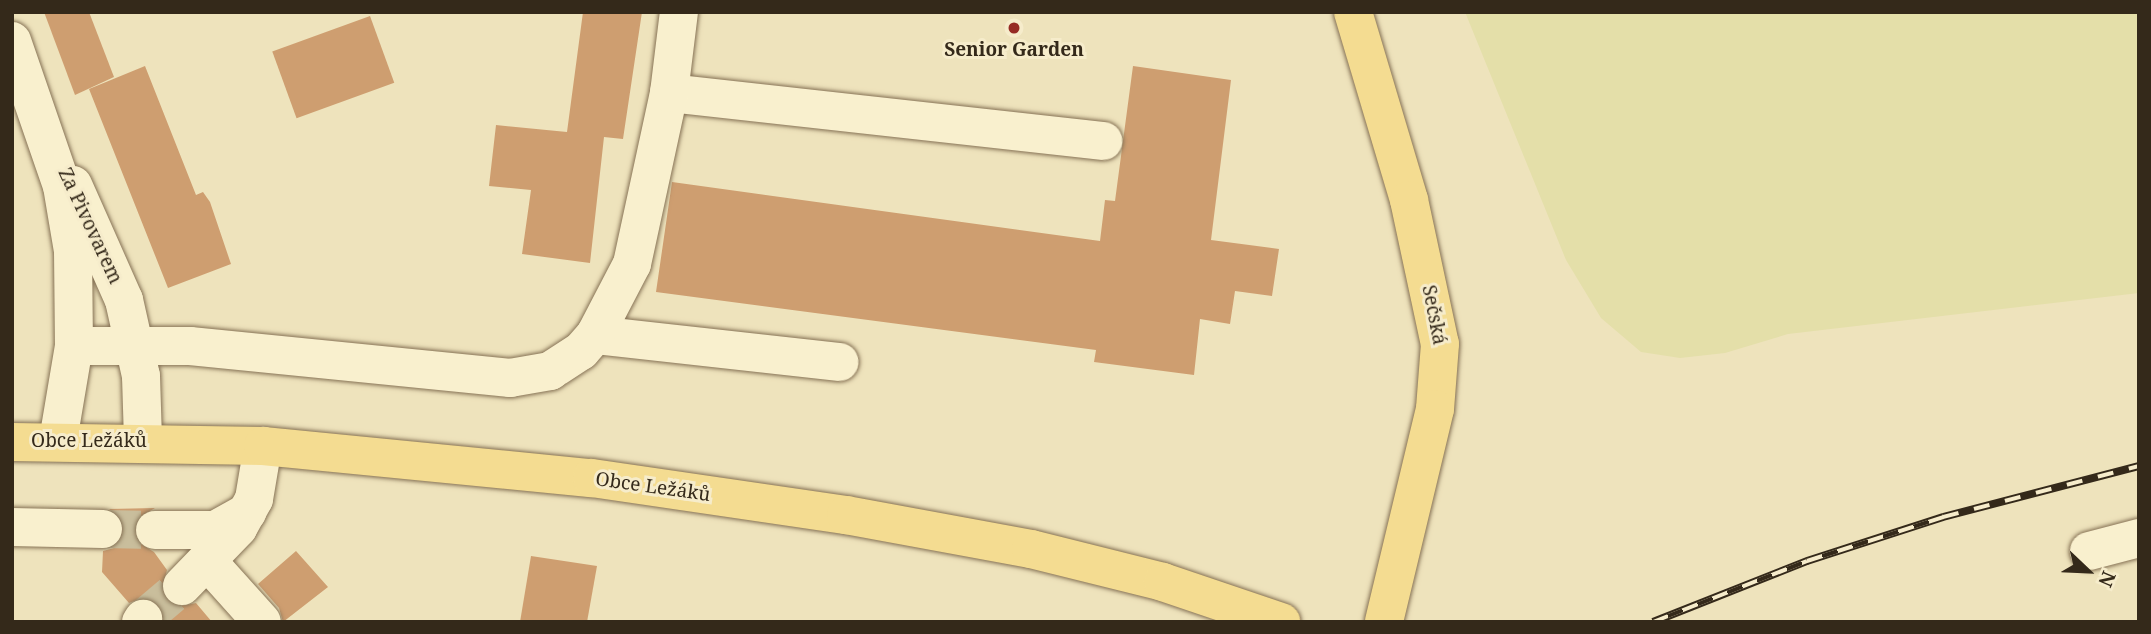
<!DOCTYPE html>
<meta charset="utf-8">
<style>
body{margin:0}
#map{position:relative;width:2151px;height:634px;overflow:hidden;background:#eee3bc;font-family:"Noto Serif",serif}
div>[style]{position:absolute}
.farmland>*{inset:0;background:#e4dfa9}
.building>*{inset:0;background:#ce9e70;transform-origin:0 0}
.minor-tunnel>*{height:38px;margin-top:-19px;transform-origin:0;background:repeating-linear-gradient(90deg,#c9be9c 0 38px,transparent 0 57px)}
.roads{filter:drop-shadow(0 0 2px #867255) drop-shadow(0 0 2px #867255)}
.minor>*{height:38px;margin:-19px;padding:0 19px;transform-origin:19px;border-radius:19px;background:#f9f0ce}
.major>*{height:38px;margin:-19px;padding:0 19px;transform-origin:19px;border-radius:19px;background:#f4dc91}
.rail>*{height:8px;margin-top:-4px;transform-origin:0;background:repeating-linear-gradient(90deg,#f6eccb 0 16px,#34291a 0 32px);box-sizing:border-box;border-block:2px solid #34291a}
.dots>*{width:19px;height:19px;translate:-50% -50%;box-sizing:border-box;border:4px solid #f6eccb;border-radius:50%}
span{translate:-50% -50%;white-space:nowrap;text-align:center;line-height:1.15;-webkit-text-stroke:6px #f6eccb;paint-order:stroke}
.poi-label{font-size:19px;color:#34291a;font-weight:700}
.street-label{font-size:19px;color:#34291a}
.frame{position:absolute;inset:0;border:14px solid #34291a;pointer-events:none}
.north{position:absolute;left:2053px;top:536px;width:70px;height:70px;-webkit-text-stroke:5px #f6eccb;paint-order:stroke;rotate:113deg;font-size:19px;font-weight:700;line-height:28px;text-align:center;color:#34291a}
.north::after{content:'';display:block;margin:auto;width:24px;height:32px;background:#34291a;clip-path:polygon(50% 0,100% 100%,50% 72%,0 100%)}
</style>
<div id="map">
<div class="farmland">
<div style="clip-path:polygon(1465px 12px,2139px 12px,2139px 293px,1788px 334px,1725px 353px,1680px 358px,1641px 352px,1601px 318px,1566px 260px)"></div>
</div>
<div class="building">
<div style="clip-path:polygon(44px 12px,89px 12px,114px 77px,75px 95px)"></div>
<div style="clip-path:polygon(583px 12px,642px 12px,623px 139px,604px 137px,590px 263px,522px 254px,531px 190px,489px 186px,496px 125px,567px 132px)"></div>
<div style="left:370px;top:16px;width:71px;height:104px;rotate:70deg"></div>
<div style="clip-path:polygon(145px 66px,196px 195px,203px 192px,210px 202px,231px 264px,168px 288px,89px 89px)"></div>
<div style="clip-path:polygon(1133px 66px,1231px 80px,1211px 240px,1279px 249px,1272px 296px,1235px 291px,1230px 324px,1200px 319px,1194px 375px,1094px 362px,1096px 350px,656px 292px,672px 182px,1100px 241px,1105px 200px,1115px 201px)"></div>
<div style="clip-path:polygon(155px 508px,136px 519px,133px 531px,136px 541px,154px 552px,167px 570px,161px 593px,176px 607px,196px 603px,212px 622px,164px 622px,156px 601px,144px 597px,129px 603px,102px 572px,103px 551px,114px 548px,125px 530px,122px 518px,109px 509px)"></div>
<div style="clip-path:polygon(296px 551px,328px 587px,283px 622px,279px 608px,258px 584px)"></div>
<div style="clip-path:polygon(531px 556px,597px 566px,587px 622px,520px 622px)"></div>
</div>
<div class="minor-tunnel">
<div style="left:103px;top:529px;width:52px;rotate:1.1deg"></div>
<div style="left:143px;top:619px;width:51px;rotate:-40.2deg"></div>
</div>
<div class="roads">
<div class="minor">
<div style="left:12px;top:41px;width:153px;rotate:71deg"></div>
<div style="left:62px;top:186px;width:66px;rotate:80.4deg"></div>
<div style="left:73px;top:251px;width:95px;rotate:89.4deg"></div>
<div style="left:74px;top:346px;width:96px;rotate:99.6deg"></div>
<div style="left:669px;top:93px;width:437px;rotate:6.3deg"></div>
<div style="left:73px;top:185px;width:126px;rotate:66.1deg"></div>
<div style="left:124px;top:300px;width:78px;rotate:77.4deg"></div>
<div style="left:141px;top:376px;width:65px;rotate:88.2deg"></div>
<div style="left:595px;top:335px;width:246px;rotate:6.3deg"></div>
<div style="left:74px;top:346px;width:116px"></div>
<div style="left:190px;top:346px;width:322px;rotate:5.7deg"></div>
<div style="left:510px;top:378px;width:41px;rotate:-9.9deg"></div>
<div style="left:550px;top:371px;width:37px;rotate:-33deg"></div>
<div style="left:581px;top:351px;width:21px;rotate:-49deg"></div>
<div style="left:595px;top:335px;width:80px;rotate:-62.5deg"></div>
<div style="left:632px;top:264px;width:175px;rotate:-77.8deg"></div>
<div style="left:669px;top:93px;width:82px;rotate:-83deg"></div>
<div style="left:12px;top:527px;width:91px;rotate:1.3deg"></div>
<div style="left:155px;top:530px;width:60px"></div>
<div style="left:215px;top:530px;width:37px;rotate:-29deg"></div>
<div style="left:2089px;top:551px;width:52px;rotate:-14.6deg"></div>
<div style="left:209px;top:563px;width:79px;rotate:48.1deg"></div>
<div style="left:182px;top:586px;width:81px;rotate:-46deg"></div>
<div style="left:238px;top:528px;width:33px;rotate:-61deg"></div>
<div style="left:254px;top:499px;width:54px;rotate:-80.4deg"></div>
<div style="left:141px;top:622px;width:4px;rotate:-56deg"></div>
</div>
<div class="major">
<div style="left:1353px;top:12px;width:196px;rotate:73.4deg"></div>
<div style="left:1409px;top:200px;width:147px;rotate:77.9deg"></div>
<div style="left:1440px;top:344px;width:65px;rotate:94.4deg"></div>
<div style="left:1435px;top:409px;width:219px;rotate:103.5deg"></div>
<div style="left:12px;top:442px;width:251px;rotate:0.9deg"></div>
<div style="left:263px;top:446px;width:331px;rotate:5.6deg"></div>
<div style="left:592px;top:478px;width:257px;rotate:8.3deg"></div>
<div style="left:846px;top:515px;width:188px;rotate:10.4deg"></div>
<div style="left:1031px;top:549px;width:136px;rotate:14deg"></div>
<div style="left:1163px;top:582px;width:125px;rotate:18.7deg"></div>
</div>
</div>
<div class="rail">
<div style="left:1653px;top:622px;width:166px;rotate:-21.6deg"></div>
<div style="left:1807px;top:561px;width:143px;rotate:-17.9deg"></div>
<div style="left:1943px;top:517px;width:203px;rotate:-14.6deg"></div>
</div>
<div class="dots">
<div style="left:1014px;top:28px;background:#962b24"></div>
</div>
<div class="poi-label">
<span style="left:1014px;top:50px">Senior Garden</span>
</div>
<div class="street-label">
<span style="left:90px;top:226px;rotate:65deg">Za Pivovarem</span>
<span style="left:1434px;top:315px;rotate:79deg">Sečská</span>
<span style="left:89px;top:441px">Obce Ležáků</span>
<span style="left:653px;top:487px;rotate:8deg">Obce Ležáků</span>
</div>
<div class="frame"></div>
<div class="north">N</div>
</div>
